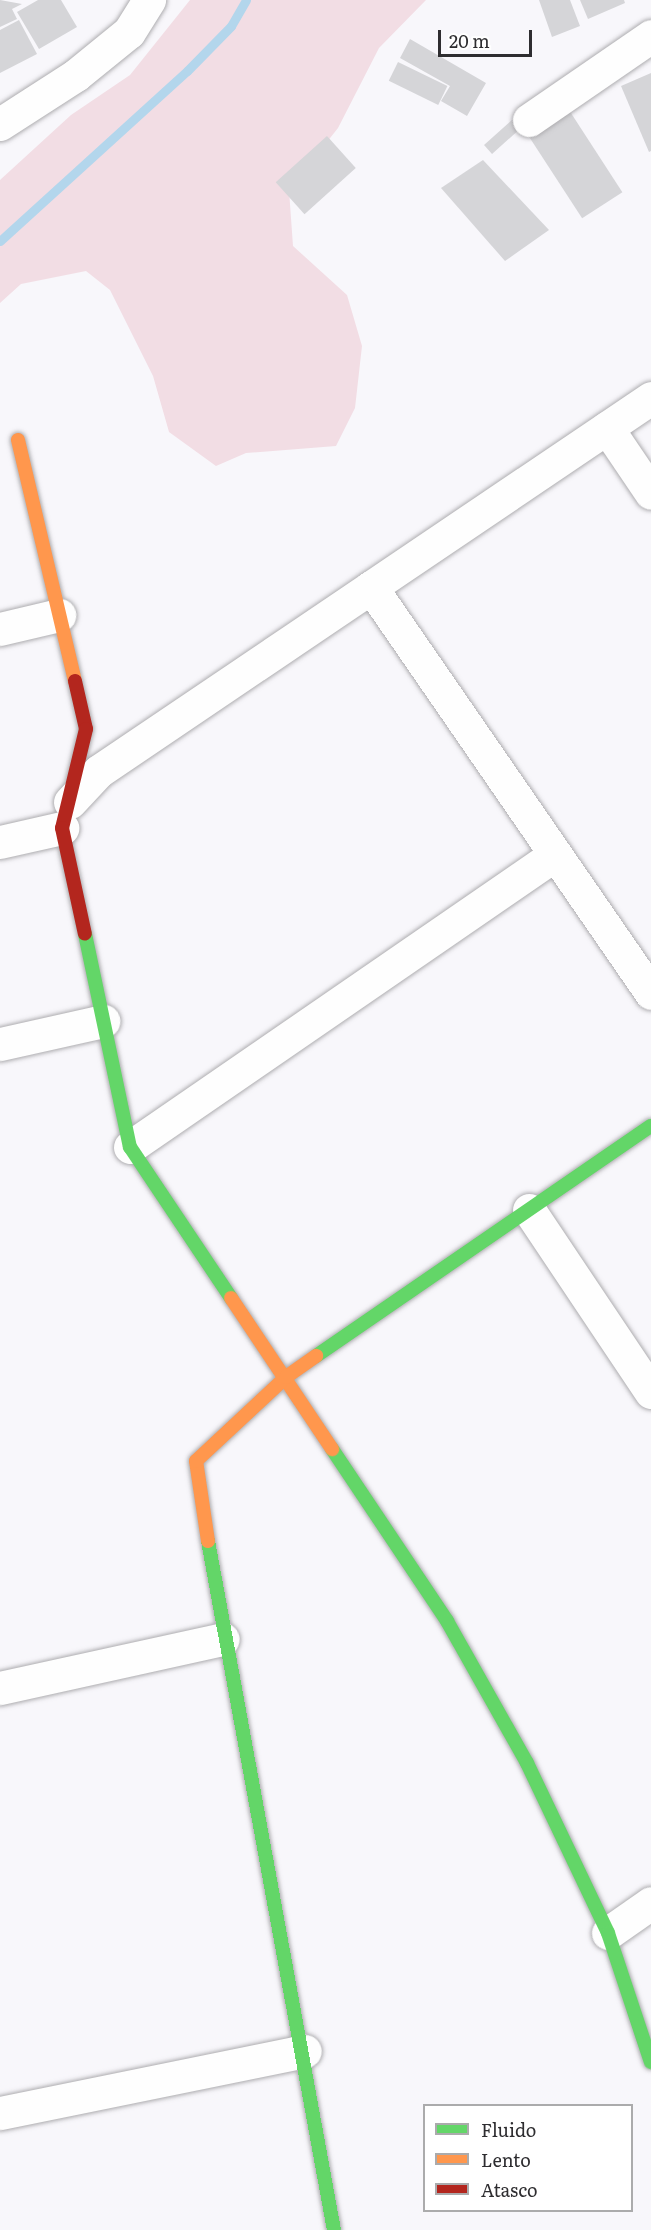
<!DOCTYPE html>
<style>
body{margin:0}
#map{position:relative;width:651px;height:2230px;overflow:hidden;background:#f8f7fb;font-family:Literata,serif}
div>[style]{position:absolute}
.green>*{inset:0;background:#f2dde4}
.stream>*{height:9px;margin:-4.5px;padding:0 4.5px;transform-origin:4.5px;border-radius:4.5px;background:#b3d6ec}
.building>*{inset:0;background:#d5d5d8;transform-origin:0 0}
.roads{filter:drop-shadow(0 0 2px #aeadb0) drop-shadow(0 0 2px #aeadb0)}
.street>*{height:33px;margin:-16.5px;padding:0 16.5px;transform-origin:16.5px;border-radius:16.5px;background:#fefefe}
.fast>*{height:14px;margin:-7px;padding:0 7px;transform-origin:7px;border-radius:7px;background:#63d668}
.slow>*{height:14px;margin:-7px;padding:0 7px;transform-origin:7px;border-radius:7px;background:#ff974d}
.jam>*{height:14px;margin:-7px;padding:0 7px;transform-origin:7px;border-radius:7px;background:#b3261e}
span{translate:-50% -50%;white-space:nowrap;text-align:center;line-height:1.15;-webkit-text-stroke:4.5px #fff;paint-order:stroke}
.legend{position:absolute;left:423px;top:2104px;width:210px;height:108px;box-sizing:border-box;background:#fff;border:2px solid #ababac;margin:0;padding:8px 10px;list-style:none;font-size:18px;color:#2e2d30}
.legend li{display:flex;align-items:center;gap:12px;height:30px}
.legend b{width:30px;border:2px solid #ababac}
.scale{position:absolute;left:438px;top:30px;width:94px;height:27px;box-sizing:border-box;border:3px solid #2e2d30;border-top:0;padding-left:8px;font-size:18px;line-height:21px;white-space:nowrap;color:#2e2d30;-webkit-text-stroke:4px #fff;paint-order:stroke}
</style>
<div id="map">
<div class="green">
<div style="clip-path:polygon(190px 0,426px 0,379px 48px,338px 128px,289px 190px,293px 246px,347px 295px,362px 346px,355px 408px,336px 446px,246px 453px,216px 466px,169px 432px,153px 376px,110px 290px,86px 271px,21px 284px,0 303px,0 180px,71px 115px,130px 75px)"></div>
</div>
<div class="stream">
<div style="left:0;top:241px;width:253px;rotate:-42.3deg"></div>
<div style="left:187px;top:71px;width:63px;rotate:-45.6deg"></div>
<div style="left:231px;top:26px;width:30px;rotate:-60deg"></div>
</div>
<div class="building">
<div style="clip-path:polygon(0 0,22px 4px,12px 9px,17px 19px,0 27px)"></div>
<div style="clip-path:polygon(38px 0,61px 0,77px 27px,39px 49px,17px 12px)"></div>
<div style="clip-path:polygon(539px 0,570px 0,580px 26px,552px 37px)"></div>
<div style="clip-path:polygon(580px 0,624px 0,625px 3px,588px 19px)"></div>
<div style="clip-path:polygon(19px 20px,37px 54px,0 73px,0 30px)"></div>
<div style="clip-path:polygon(410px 39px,486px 83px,467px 116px,441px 101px,450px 86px,400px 58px)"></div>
<div style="left:398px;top:62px;width:55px;height:21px;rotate:26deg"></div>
<div style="clip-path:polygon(651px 73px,651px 151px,649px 152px,621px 86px)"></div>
<div style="left:569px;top:110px;width:98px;height:48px;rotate:57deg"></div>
<div style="left:513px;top:119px;width:12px;height:39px;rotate:48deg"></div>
<div style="left:327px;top:136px;width:43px;height:69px;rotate:48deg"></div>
<div style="clip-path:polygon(483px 160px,549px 230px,505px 261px,441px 188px)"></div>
</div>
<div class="roads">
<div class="street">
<div style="left:529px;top:120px;width:148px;rotate:-34.5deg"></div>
<div style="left:0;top:124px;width:90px;rotate:-32.8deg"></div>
<div style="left:76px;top:75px;width:68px;rotate:-39.1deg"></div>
<div style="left:129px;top:32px;width:38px;rotate:-58deg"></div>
<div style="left:607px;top:428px;width:78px;rotate:55.9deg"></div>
<div style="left:371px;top:587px;width:493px;rotate:55.4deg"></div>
<div style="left:0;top:629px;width:61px;rotate:-13.3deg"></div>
<div style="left:70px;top:802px;width:42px;rotate:-46.9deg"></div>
<div style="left:99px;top:771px;width:666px;rotate:-34.05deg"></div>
<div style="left:0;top:842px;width:64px;rotate:-12.7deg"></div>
<div style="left:0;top:1044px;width:106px;rotate:-12.6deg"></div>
<div style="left:130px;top:1147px;width:513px;rotate:-34.53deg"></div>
<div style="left:529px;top:1210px;width:219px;rotate:56.2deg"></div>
<div style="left:0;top:1688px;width:228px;rotate:-12.4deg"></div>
<div style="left:608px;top:1933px;width:52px;rotate:-34.9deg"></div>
<div style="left:0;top:2113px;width:311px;rotate:-11.5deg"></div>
</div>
<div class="fast">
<div style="left:85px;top:934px;width:218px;rotate:78.1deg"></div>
<div style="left:130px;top:1147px;width:182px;rotate:56.2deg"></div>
<div style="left:316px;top:1356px;width:406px;rotate:-34.5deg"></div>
<div style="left:332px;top:1449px;width:207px;rotate:56.2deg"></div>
<div style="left:447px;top:1621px;width:163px;rotate:60.6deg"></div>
<div style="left:527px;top:1763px;width:188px;rotate:64.5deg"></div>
<div style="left:608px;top:1933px;width:136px;rotate:71.6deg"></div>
<div style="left:208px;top:1541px;width:700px;rotate:79.64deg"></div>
</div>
<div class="slow">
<div style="left:18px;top:440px;width:248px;rotate:76.7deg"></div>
<div style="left:231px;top:1298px;width:182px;rotate:56.2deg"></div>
<div style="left:208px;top:1541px;width:81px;rotate:-98.5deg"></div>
<div style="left:196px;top:1461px;width:123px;rotate:-43deg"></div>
<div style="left:286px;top:1377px;width:37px;rotate:-35deg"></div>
</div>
<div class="jam">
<div style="left:75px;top:681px;width:49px;rotate:77.1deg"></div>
<div style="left:86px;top:729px;width:102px;rotate:103.6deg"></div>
<div style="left:62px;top:828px;width:108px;rotate:77.8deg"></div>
</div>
</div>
<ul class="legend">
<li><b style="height:8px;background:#63d668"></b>Fluido</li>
<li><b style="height:8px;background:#ff974d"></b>Lento</li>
<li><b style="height:8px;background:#b3261e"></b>Atasco</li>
</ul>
<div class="scale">20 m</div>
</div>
